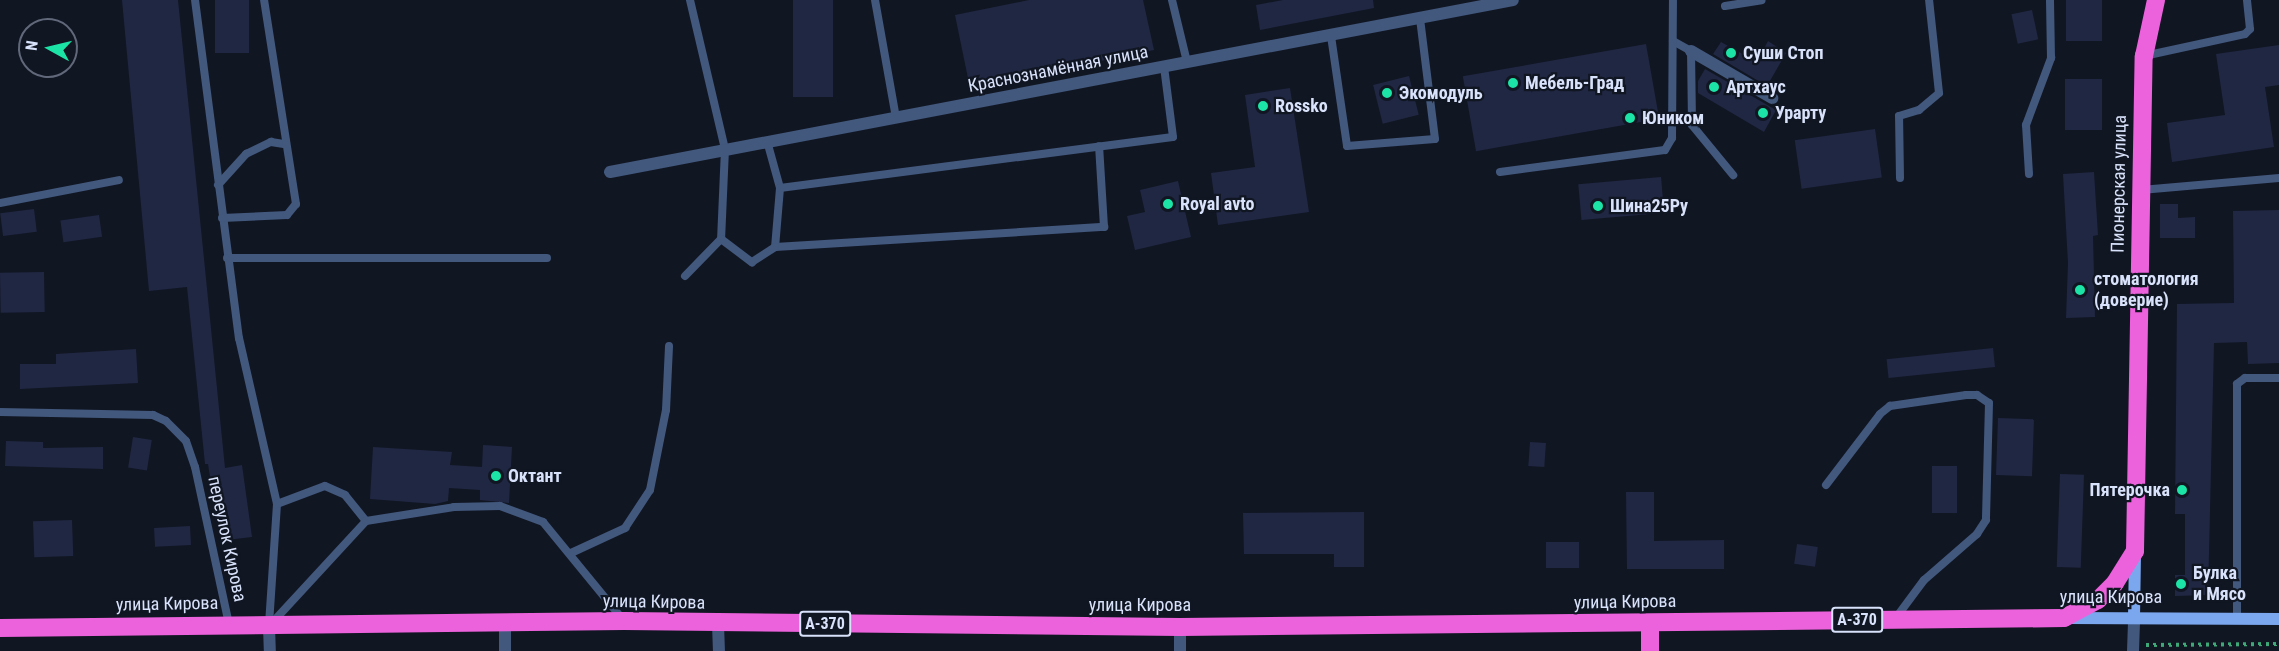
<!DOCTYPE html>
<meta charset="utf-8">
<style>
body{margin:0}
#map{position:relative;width:2279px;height:651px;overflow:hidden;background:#111623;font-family:"Roboto Condensed",sans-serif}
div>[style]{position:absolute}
.building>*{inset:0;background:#202742;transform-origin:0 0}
.path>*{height:4px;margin-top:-2px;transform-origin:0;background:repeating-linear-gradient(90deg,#3ea977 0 3px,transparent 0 7.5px)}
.lane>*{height:8px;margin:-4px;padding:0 4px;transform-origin:4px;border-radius:4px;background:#42587d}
.street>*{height:12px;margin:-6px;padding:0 6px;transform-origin:6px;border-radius:6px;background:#42587d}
.secondary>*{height:12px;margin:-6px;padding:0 6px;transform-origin:6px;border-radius:6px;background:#7ba7ef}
.highway>*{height:18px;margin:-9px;padding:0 9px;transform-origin:9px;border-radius:9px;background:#ec62dc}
.dots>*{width:16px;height:16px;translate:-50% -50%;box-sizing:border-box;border:3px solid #111623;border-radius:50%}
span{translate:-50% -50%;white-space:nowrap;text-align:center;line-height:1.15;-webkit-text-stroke:4.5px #111623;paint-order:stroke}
.shield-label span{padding:2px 4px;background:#111623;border:2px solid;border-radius:4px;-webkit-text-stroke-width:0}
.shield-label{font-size:16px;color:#d8e2fa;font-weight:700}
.poi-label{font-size:18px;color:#d8e2fa;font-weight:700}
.left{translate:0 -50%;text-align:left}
.right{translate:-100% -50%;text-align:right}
.street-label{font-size:18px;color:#d8e2fa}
.north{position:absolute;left:18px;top:18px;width:60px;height:60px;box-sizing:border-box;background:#111623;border:2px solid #616879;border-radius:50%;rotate:278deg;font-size:16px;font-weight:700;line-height:24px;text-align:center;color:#d8e2fa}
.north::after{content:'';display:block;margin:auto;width:21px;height:27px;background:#1ce3a6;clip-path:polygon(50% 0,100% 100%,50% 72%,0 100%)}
</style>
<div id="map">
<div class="building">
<div style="clip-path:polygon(122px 0,178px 0,225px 468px,242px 465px,252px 537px,226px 540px,220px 501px,214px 502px,208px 464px,205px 464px,187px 287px,149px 291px)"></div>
<div style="left:215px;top:0;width:34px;height:53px"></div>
<div style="left:793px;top:0;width:40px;height:97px"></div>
<div style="clip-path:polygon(1029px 0,1143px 0,1154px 50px,970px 88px,955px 15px)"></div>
<div style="clip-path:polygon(1283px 0,1373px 0,1374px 8px,1260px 30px,1256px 5px)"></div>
<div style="left:2066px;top:0;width:36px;height:41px"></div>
<div style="left:2032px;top:10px;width:30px;height:21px;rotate:78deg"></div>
<div style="clip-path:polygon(1768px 41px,1786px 53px,1767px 86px,1713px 54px,1721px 42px,1757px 62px)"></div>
<div style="left:1646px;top:44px;width:76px;height:186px;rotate:80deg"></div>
<div style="clip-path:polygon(2279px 45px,2279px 85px,2265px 87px,2274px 147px,2172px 162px,2167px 123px,2225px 115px,2216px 54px)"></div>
<div style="clip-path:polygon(1705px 69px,1776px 110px,1764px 132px,1698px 93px,1698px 81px)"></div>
<div style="left:1409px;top:76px;width:40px;height:37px;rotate:76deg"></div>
<div style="left:2065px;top:79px;width:37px;height:51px"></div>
<div style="clip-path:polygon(1290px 88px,1309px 212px,1218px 225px,1211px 173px,1255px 167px,1245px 95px)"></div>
<div style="left:1875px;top:129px;width:49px;height:81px;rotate:82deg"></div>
<div style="clip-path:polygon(2094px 172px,2098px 235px,2093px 236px,2095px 317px,2066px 318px,2068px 263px,2063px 174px)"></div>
<div style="left:1661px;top:177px;width:36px;height:83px;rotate:85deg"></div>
<div style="clip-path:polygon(1178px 181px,1191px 237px,1135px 250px,1127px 216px,1145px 212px,1140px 190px)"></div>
<div style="clip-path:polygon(2160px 204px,2178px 204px,2178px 218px,2195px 217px,2195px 238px,2160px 238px)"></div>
<div style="left:34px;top:209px;width:23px;height:34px;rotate:83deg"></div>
<div style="clip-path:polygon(2279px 210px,2279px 363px,2248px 364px,2247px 342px,2214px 343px,2208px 595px,2175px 596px,2175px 575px,2185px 575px,2185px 514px,2175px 514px,2177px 304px,2234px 303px,2233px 211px)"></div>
<div style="left:99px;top:215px;width:22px;height:39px;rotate:82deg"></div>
<div style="left:44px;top:272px;width:40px;height:44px;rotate:89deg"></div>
<div style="left:1993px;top:348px;width:19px;height:107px;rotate:84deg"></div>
<div style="clip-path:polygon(136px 349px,138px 383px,20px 389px,20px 364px,56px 364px,56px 354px)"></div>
<div style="left:1998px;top:418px;width:36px;height:57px;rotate:2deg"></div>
<div style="left:133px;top:437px;width:19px;height:31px;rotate:9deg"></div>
<div style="clip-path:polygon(6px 441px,43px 442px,43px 448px,103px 447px,103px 469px,5px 466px)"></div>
<div style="left:1530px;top:442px;width:16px;height:24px;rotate:4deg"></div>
<div style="clip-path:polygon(483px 445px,512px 447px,509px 503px,480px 500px,480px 490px,449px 488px,448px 501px,435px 504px,370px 499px,373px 447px,452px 452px,450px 465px,482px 467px)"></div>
<div style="left:1932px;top:466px;width:25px;height:47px"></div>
<div style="left:2060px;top:474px;width:24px;height:93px;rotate:2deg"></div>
<div style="clip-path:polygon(1626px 492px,1654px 492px,1654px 541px,1724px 540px,1724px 569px,1627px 569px)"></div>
<div style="clip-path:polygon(1364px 512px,1364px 567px,1334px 567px,1334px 554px,1244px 554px,1243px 513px)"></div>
<div style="left:72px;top:520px;width:36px;height:39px;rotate:88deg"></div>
<div style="left:190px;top:526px;width:19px;height:36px;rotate:87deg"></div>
<div style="left:1546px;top:542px;width:33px;height:26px"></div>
<div style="left:1797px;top:544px;width:21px;height:20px;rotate:8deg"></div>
</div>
<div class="path">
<div style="left:2146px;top:645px;width:133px;rotate:-0.4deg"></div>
</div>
<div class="lane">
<div style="left:195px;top:0;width:341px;rotate:82.6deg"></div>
<div style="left:239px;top:338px;width:170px;rotate:77.1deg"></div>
<div style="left:277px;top:504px;width:122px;rotate:93.8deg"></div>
<div style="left:690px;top:0;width:153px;rotate:76.8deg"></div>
<div style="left:725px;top:149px;width:90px;rotate:92.5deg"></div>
<div style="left:875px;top:0;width:120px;rotate:79.9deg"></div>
<div style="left:1172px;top:0;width:64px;rotate:76.4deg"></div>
<div style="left:1725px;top:6px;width:37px;rotate:-9deg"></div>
<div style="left:1331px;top:36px;width:111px;rotate:81.7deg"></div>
<div style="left:1347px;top:146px;width:88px;rotate:-4.5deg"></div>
<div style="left:1435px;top:139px;width:122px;rotate:-97.1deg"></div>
<div style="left:1673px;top:41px;width:21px;rotate:29deg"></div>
<div style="left:1691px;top:51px;width:74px;rotate:89.2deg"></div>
<div style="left:1692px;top:125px;width:65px;rotate:50.6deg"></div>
<div style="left:2144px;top:56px;width:103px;rotate:-12.3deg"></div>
<div style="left:2245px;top:34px;width:7px;rotate:-45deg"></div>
<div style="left:2250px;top:29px;width:29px;rotate:-96deg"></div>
<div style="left:767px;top:141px;width:49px;rotate:74.5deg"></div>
<div style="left:780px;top:188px;width:59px;rotate:94.8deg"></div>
<div style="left:775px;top:247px;width:330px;rotate:-3.5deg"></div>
<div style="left:1104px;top:227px;width:81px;rotate:-93.5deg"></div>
<div style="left:1500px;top:172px;width:166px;rotate:-7.6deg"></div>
<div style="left:1665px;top:150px;width:14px;rotate:-60deg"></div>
<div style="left:1672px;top:138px;width:138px;rotate:-89.6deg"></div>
<div style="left:2029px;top:174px;width:49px;rotate:-93.5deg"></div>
<div style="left:2026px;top:125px;width:72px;rotate:-69.5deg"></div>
<div style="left:2051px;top:58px;width:58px;rotate:-91deg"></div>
<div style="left:1900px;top:178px;width:62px;rotate:-90.9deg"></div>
<div style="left:1899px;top:116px;width:21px;rotate:-17deg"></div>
<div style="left:1919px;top:110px;width:26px;rotate:-40deg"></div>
<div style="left:1939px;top:93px;width:94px;rotate:-96.1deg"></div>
<div style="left:218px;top:185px;width:42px;rotate:-47.9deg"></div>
<div style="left:246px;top:154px;width:28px;rotate:-26deg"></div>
<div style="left:271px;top:142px;width:13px;rotate:9deg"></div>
<div style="left:780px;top:188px;width:396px;rotate:-7.4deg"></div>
<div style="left:1173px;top:137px;width:71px;rotate:-97.3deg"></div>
<div style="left:2141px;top:190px;width:139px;rotate:-5deg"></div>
<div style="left:0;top:203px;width:121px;rotate:-10.9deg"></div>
<div style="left:222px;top:218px;width:65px;rotate:-2.6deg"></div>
<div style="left:287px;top:215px;width:14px;rotate:-51deg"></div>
<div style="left:296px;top:204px;width:206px;rotate:-98.9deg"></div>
<div style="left:227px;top:258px;width:320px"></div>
<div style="left:685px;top:276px;width:52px;rotate:-45.8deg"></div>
<div style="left:721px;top:239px;width:39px;rotate:37deg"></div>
<div style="left:752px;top:262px;width:27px;rotate:-33deg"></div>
<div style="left:0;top:412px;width:153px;rotate:1.1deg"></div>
<div style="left:153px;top:415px;width:14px;rotate:25deg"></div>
<div style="left:166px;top:421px;width:28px;rotate:45deg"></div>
<div style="left:186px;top:441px;width:28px;rotate:71deg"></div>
<div style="left:195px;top:467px;width:161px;rotate:77.8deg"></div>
<div style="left:1826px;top:485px;width:89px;rotate:-52.7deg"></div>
<div style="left:1880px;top:414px;width:13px;rotate:-39deg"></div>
<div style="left:1890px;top:406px;width:77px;rotate:-8.2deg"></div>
<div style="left:1966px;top:395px;width:11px"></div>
<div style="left:1977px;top:395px;width:14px;rotate:34deg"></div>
<div style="left:1989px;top:403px;width:117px;rotate:91.5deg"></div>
<div style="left:1986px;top:520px;width:17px;rotate:123deg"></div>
<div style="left:1977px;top:534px;width:70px;rotate:139deg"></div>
<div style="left:1924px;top:580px;width:49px;rotate:126.6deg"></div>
<div style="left:277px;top:504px;width:51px;rotate:-20.6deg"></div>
<div style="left:325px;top:486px;width:22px;rotate:24deg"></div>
<div style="left:345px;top:495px;width:33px;rotate:51deg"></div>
<div style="left:571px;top:553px;width:60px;rotate:-24.8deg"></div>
<div style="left:625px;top:528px;width:45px;rotate:-56.7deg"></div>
<div style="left:650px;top:490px;width:82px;rotate:-78.7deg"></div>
<div style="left:666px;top:410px;width:64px;rotate:-87.3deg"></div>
<div style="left:2237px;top:619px;width:235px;rotate:-90deg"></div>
<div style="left:2237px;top:384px;width:10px;rotate:-37deg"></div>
<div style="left:2245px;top:378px;width:34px"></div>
<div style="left:271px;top:624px;width:140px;rotate:-47.3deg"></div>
<div style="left:366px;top:521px;width:89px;rotate:-9deg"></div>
<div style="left:454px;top:507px;width:46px;rotate:-1.2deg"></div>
<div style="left:500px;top:506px;width:46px;rotate:20.4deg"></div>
<div style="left:543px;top:522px;width:128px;rotate:50.7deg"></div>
</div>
<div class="street">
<div style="left:1691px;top:51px;width:94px;rotate:30.1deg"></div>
<div style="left:610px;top:172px;width:919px;rotate:-10.78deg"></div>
<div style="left:718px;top:624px;width:27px;rotate:88deg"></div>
<div style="left:269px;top:627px;width:24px;rotate:88deg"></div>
<div style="left:1180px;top:627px;width:24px;rotate:90deg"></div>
<div style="left:505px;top:651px;width:28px;rotate:-90deg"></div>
<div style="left:2133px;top:651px;width:33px;rotate:-88deg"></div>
</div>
<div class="secondary">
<div style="left:2068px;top:618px;width:211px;rotate:0.3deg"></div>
<div style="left:2134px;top:618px;width:64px;rotate:-89.1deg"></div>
</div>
<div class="highway">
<div style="left:1650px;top:623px;width:28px;rotate:90deg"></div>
<div style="left:0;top:628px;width:624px;rotate:-0.64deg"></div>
<div style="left:624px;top:621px;width:556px;rotate:0.62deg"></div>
<div style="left:1180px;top:627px;width:884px;rotate:-0.58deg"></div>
<div style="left:2064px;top:618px;width:38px;rotate:-28deg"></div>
<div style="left:2098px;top:600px;width:24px;rotate:-45deg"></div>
<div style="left:2115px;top:583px;width:38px;rotate:-58deg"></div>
<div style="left:2135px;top:551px;width:495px;rotate:-89deg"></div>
<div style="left:2144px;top:56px;width:57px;rotate:-77.9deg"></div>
</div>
<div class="dots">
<div style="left:1731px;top:53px;background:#1ce3a6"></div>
<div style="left:1513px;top:83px;background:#1ce3a6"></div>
<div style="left:1714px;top:87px;background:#1ce3a6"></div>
<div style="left:1387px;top:93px;background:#1ce3a6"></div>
<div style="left:1263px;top:106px;background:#1ce3a6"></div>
<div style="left:1763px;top:113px;background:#1ce3a6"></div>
<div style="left:1630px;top:118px;background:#1ce3a6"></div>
<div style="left:1168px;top:204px;background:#1ce3a6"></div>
<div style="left:1598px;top:206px;background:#1ce3a6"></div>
<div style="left:2080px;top:290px;background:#1ce3a6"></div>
<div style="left:496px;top:476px;background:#1ce3a6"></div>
<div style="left:2182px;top:490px;background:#1ce3a6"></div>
<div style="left:2181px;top:584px;background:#1ce3a6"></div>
</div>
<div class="shield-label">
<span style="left:1857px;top:620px">А-370</span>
<span style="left:825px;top:624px">А-370</span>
</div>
<div class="poi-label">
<span class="left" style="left:1743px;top:53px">Суши Стоп</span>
<span class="left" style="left:1525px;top:83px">Мебель-Град</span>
<span class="left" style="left:1726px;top:87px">Артхаус</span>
<span class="left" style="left:1399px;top:93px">Экомодуль</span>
<span class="left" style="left:1275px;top:106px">Rossko</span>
<span class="left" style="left:1775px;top:113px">Урарту</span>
<span class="left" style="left:1642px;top:118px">Юником</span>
<span class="left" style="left:1180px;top:204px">Royal avto</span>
<span class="left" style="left:1610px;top:206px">Шина25Ру</span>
<span class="left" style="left:2094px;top:290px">стоматология<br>(доверие)</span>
<span class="left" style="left:508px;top:476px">Октант</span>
<span class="right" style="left:2170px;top:490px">Пятерочка</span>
<span class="left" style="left:2193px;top:584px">Булка<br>и Мясо</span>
</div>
<div class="street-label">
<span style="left:1058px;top:69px;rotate:-11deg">Краснознамённая улица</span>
<span style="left:2119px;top:184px;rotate:-89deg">Пионерская улица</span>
<span style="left:227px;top:539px;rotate:78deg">переулок Кирова</span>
<span style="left:2111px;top:597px">улица Кирова</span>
<span style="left:654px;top:602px;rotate:1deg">улица Кирова</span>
<span style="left:1625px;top:602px;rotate:-1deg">улица Кирова</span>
<span style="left:167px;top:604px;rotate:-1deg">улица Кирова</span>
<span style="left:1140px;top:605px">улица Кирова</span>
</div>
<div class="north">N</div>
</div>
